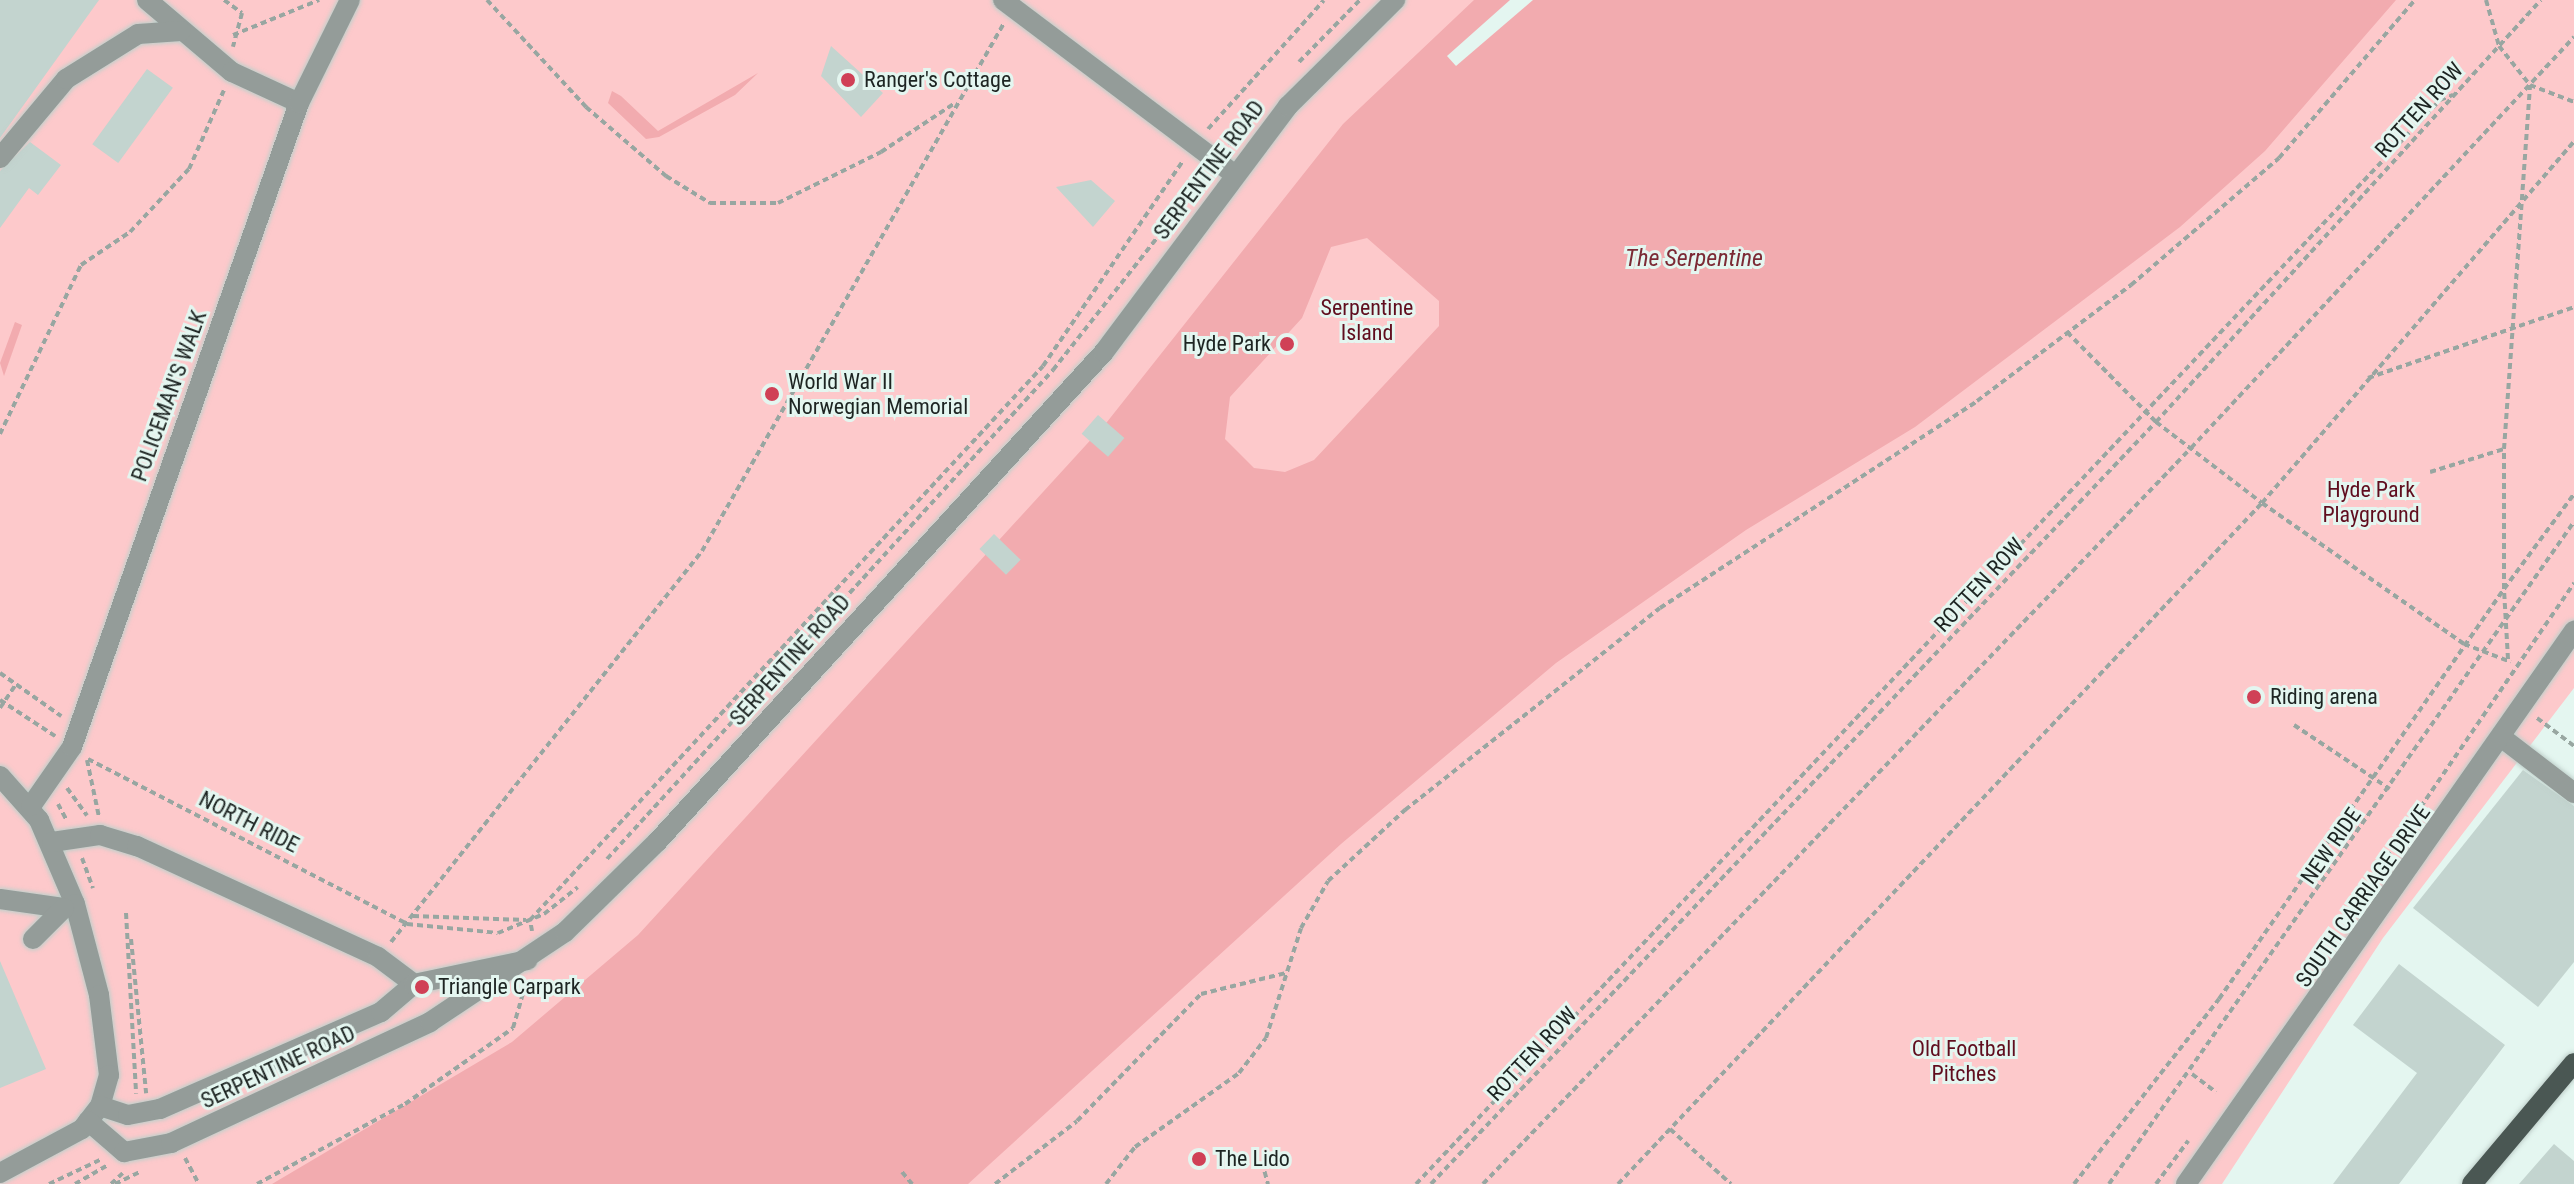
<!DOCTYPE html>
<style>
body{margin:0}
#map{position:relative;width:2574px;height:1184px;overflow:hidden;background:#e4f6f0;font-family:"Roboto Condensed",sans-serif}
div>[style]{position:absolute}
.green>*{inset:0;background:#fdc9cb}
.water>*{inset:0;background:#f2abaf}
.pier>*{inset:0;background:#e4f6f0}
.building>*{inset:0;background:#c3d4cf;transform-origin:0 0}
.path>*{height:4px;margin-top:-2px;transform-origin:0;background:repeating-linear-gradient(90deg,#98a6a1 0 6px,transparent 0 10px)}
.roads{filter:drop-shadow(0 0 2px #c0d0cb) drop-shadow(0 0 2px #c0d0cb)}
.minor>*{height:20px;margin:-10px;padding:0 10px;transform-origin:10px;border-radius:10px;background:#949c99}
.major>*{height:20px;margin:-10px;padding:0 10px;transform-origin:10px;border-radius:10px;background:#4a5753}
.dots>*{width:22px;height:22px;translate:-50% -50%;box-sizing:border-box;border:4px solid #e4f6f0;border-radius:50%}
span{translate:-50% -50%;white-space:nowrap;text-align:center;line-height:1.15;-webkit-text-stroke:6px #e4f6f0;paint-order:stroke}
.poi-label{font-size:22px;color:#1d2422}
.left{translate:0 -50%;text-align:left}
.right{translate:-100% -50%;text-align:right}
.street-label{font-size:22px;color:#1d2422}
.park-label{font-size:22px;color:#600d1e}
.water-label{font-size:24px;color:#7c2a35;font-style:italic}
</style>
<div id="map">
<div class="green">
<div style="clip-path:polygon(0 0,2574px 0,2574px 688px,2383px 938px,2222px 1184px,0 1184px)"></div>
</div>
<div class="water">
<div style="clip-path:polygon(evenodd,1474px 0,2396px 0,2265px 151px,2180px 227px,1915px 427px,1746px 530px,1556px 663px,1341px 844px,968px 1184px,272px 1184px,512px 1042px,638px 935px,1107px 422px,1343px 124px,1474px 0,1367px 238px,1439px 301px,1439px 326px,1314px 460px,1285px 472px,1254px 468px,1225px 439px,1230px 397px,1302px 318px,1331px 247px,1367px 238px)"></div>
<div style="clip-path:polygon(758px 73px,735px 95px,659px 137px,646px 139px,608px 103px,612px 91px,621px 96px,658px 131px)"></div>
<div style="clip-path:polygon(15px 322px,22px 325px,4px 376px,0 363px)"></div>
</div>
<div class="pier">
<div style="clip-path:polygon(1510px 0,1533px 0,1456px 66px,1447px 56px)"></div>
</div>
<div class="building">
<div style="clip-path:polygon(0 0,99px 0,0 138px)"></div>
<div style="clip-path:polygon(831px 46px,883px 93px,861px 117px,821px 76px)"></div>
<div style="left:147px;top:69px;width:32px;height:93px;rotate:36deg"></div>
<div style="clip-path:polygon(30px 142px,61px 165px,38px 195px,29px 188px,0 228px,0 171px)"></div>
<div style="clip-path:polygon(1091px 180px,1115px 201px,1093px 227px,1056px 187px)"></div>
<div style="left:1098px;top:415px;width:35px;height:25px;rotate:41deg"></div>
<div style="left:994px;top:534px;width:37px;height:21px;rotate:44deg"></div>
<div style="clip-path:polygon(2523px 770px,2574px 806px,2574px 962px,2538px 1007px,2413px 908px)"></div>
<div style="clip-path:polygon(0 961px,46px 1069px,0 1088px)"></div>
<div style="clip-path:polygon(2399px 964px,2505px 1045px,2399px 1184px,2333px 1184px,2417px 1073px,2353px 1025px)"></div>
<div style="clip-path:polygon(2554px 1144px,2574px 1161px,2574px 1184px,2519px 1184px)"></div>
</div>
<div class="path">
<div style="left:224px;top:0;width:22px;rotate:36deg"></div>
<div style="left:242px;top:13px;width:35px;rotate:105deg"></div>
<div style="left:487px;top:0;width:146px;rotate:47.2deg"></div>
<div style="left:586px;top:107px;width:106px;rotate:40.8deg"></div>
<div style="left:666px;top:176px;width:52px;rotate:31.5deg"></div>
<div style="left:710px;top:203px;width:68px"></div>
<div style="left:778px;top:203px;width:115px;rotate:-26.3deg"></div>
<div style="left:881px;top:152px;width:89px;rotate:-33.5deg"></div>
<div style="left:2486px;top:0;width:48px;rotate:74.2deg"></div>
<div style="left:2499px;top:46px;width:50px;rotate:51.5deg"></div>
<div style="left:2530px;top:85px;width:47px;rotate:21.1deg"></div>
<div style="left:233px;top:35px;width:93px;rotate:-22.1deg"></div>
<div style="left:1299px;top:62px;width:87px;rotate:-45.5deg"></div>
<div style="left:1208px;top:129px;width:173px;rotate:-48deg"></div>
<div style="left:1229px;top:145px;width:32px;rotate:-51deg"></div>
<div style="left:2067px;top:332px;width:127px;rotate:45.3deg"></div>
<div style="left:2156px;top:422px;width:133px;rotate:37.4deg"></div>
<div style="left:2262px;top:503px;width:246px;rotate:34.9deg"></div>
<div style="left:2464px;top:644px;width:50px;rotate:21deg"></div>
<div style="left:2368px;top:378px;width:218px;rotate:-19deg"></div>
<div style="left:0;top:434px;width:187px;rotate:-64.4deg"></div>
<div style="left:81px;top:265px;width:59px;rotate:-34deg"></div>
<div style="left:130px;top:232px;width:86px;rotate:-46.9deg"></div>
<div style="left:189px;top:169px;width:86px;rotate:-66.1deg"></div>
<div style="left:2430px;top:472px;width:77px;rotate:-17.3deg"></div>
<div style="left:2508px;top:659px;width:70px;rotate:-93.3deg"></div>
<div style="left:2504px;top:589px;width:118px;rotate:-53.6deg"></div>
<div style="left:0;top:673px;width:75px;rotate:35.2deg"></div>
<div style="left:0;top:700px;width:66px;rotate:33.2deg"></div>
<div style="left:0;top:708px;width:29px;rotate:-56deg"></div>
<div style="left:2537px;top:718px;width:46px;rotate:37.1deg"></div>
<div style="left:2294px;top:725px;width:115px;rotate:33.7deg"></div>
<div style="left:88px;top:759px;width:359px;rotate:27.3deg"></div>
<div style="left:407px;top:924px;width:91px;rotate:5.6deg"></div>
<div style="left:498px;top:933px;width:50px;rotate:-22.4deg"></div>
<div style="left:544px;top:914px;width:43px;rotate:-38.5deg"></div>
<div style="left:87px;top:760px;width:58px;rotate:78.1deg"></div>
<div style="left:67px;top:788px;width:34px;rotate:54deg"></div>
<div style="left:58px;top:804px;width:19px;rotate:62deg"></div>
<div style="left:82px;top:858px;width:32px;rotate:70deg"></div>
<div style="left:607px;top:859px;width:662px;rotate:-47.63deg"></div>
<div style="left:1053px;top:370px;width:246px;rotate:-51.8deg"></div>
<div style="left:2381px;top:865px;width:342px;rotate:-55.6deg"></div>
<div style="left:126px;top:913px;width:181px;rotate:86.8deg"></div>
<div style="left:413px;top:916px;width:113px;rotate:2deg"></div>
<div style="left:532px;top:931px;width:11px;rotate:-100deg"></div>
<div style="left:530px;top:920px;width:755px;rotate:-47.2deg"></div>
<div style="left:1043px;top:366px;width:248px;rotate:-55.7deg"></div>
<div style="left:131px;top:939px;width:155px;rotate:84.4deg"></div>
<div style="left:391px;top:942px;width:500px;rotate:-51.5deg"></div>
<div style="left:702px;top:551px;width:608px;rotate:-60.23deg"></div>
<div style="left:2192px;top:1074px;width:30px;rotate:37deg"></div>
<div style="left:1670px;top:1129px;width:82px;rotate:42deg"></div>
<div style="left:185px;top:1158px;width:30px;rotate:62deg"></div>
<div style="left:1262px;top:1162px;width:23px;rotate:75deg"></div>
<div style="left:902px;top:1172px;width:16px;rotate:50deg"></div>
<div style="left:49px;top:1184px;width:59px;rotate:-25.3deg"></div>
<div style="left:75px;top:1184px;width:39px;rotate:-30deg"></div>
<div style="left:111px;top:1184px;width:16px;rotate:-43deg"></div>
<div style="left:115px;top:1184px;width:28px;rotate:-26deg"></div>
<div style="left:257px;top:1184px;width:168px;rotate:-28.4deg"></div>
<div style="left:405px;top:1104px;width:132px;rotate:-35.1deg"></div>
<div style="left:513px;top:1028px;width:47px;rotate:-73.9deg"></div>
<div style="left:995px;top:1184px;width:103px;rotate:-37.5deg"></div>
<div style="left:1077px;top:1121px;width:177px;rotate:-45.7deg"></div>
<div style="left:1201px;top:994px;width:88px;rotate:-13.9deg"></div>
<div style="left:1106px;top:1184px;width:47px;rotate:-51.9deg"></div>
<div style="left:1135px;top:1147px;width:128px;rotate:-35.4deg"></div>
<div style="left:1239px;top:1073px;width:44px;rotate:-52.4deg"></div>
<div style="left:1266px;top:1038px;width:115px;rotate:-72.3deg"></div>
<div style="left:1301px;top:928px;width:54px;rotate:-60.1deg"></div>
<div style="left:1328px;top:881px;width:105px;rotate:-42.7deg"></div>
<div style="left:1405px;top:810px;width:325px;rotate:-38.4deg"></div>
<div style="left:1660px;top:608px;width:379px;rotate:-33.1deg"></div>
<div style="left:1977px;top:401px;width:193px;rotate:-37deg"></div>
<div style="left:2131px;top:285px;width:195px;rotate:-40.6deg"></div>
<div style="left:2279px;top:158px;width:208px;rotate:-49.3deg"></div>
<div style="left:1416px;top:1184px;width:1491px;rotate:-46.63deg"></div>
<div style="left:2440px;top:100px;width:14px;rotate:-21deg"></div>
<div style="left:1431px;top:1184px;width:1052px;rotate:-46.43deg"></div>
<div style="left:2156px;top:422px;width:571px;rotate:-47.63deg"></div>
<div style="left:1483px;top:1184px;width:1021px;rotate:-46.11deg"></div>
<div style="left:2191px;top:448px;width:562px;rotate:-47.02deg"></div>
<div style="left:1618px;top:1184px;width:937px;rotate:-46.6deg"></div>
<div style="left:2262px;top:503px;width:477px;rotate:-49.2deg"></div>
<div style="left:2074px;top:1184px;width:235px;rotate:-51.9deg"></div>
<div style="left:2219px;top:999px;width:499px;rotate:-55.2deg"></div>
<div style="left:2504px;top:589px;width:140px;rotate:-90deg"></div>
<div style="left:2504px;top:449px;width:363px;rotate:-85.9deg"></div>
<div style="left:2109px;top:1184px;width:809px;rotate:-54.92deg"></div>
<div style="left:2156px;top:1184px;width:54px;rotate:-53.3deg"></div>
</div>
<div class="roads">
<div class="minor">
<div style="left:147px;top:0;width:111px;rotate:40.3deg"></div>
<div style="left:232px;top:72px;width:74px;rotate:24.8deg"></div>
<div style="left:1003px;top:0;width:289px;rotate:37deg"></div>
<div style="left:0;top:158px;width:103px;rotate:-50.1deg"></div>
<div style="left:66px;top:79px;width:85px;rotate:-32deg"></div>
<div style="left:138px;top:34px;width:43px;rotate:-4deg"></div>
<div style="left:2501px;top:737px;width:92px;rotate:37.5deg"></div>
<div style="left:0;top:776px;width:59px;rotate:48.4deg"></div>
<div style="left:39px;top:820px;width:91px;rotate:66.8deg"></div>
<div style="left:75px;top:904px;width:94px;rotate:75.2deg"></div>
<div style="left:99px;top:995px;width:81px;rotate:82.9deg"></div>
<div style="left:109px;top:1075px;width:32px;rotate:106deg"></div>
<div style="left:100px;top:1106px;width:29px;rotate:128deg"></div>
<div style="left:82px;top:1129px;width:93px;rotate:151.8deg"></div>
<div style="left:31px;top:806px;width:72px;rotate:-55.2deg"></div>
<div style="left:72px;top:747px;width:683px;rotate:-70.58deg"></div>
<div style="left:299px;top:103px;width:115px;rotate:-63.7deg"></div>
<div style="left:52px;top:842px;width:49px;rotate:-8.3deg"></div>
<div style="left:100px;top:835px;width:39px;rotate:17deg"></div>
<div style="left:137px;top:846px;width:265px;rotate:24.7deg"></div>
<div style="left:378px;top:957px;width:45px;rotate:36.9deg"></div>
<div style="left:0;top:899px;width:64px;rotate:8.1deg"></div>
<div style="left:33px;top:939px;width:44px;rotate:-45deg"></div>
<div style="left:100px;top:1106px;width:29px;rotate:18deg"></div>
<div style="left:128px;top:1115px;width:33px;rotate:-11deg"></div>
<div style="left:160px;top:1109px;width:241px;rotate:-23.7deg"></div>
<div style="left:381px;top:1012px;width:43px;rotate:-40.3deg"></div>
<div style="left:414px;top:984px;width:116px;rotate:-11.9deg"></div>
<div style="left:88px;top:1121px;width:48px;rotate:40.7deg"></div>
<div style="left:124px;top:1152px;width:48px;rotate:-10.8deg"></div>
<div style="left:171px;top:1143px;width:286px;rotate:-25deg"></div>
<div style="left:430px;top:1022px;width:162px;rotate:-33.7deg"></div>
<div style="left:565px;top:932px;width:129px;rotate:-44.4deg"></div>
<div style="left:657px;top:842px;width:663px;rotate:-47.63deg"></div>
<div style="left:1104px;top:352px;width:307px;rotate:-53.2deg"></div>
<div style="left:1288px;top:106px;width:151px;rotate:-44.7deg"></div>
<div style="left:2186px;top:1184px;width:676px;rotate:-54.95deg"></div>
</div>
<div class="major">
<div style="left:2472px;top:1184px;width:158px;rotate:-49.9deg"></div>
</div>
</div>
<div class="dots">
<div style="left:848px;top:80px;background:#d04056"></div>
<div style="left:1287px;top:344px;background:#d04056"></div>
<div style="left:772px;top:394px;background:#d04056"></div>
<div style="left:2254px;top:697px;background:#d04056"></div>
<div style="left:422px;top:987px;background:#d04056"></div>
<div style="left:1199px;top:1159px;background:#d04056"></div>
</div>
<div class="poi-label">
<span class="left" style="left:864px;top:80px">Ranger's Cottage</span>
<span class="right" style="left:1271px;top:344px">Hyde Park</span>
<span class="left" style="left:788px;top:394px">World War II<br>Norwegian Memorial</span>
<span class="left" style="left:2270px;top:697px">Riding arena</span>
<span class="left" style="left:438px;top:987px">Triangle Carpark</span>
<span class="left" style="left:1215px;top:1159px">The Lido</span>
</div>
<div class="street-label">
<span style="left:2419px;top:110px;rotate:-48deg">ROTTEN ROW</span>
<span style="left:1209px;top:170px;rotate:-53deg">SERPENTINE ROAD</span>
<span style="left:169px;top:396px;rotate:-70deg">POLICEMAN'S WALK</span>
<span style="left:1979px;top:585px;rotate:-47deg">ROTTEN ROW</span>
<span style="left:790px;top:660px;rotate:-48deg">SERPENTINE ROAD</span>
<span style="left:249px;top:822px;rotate:27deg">NORTH RIDE</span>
<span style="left:2331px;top:846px;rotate:-55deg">NEW RIDE</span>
<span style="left:2363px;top:896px;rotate:-55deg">SOUTH CARRIAGE DRIVE</span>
<span style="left:1532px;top:1054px;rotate:-47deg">ROTTEN ROW</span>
<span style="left:278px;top:1067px;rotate:-25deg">SERPENTINE ROAD</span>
</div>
<div class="park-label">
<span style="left:1367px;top:320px">Serpentine<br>Island</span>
<span style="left:2371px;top:502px">Hyde Park<br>Playground</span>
<span style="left:1964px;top:1061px">Old Football<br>Pitches</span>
</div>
<div class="water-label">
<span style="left:1694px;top:259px">The Serpentine</span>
</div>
</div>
